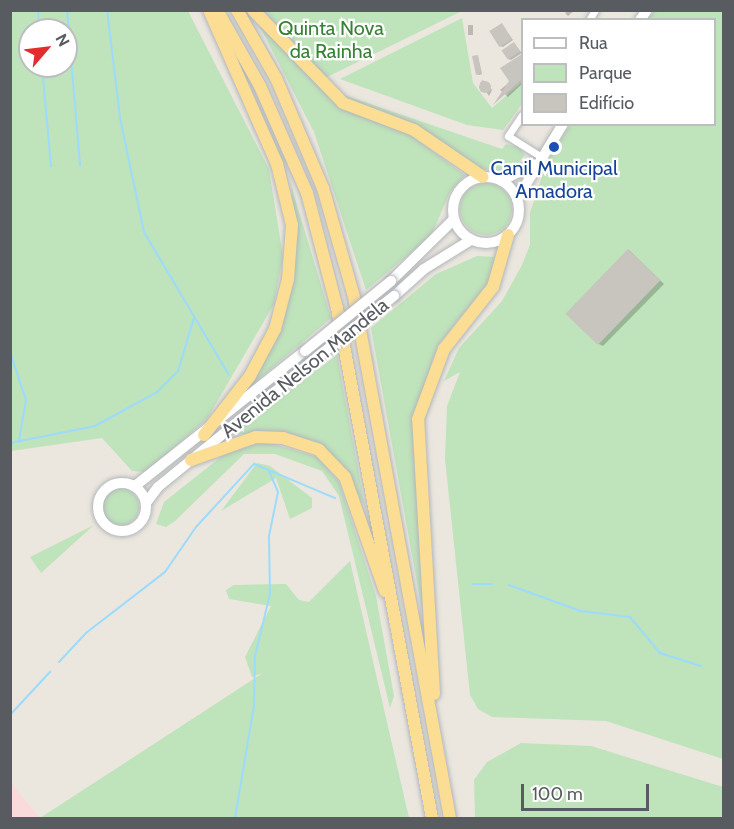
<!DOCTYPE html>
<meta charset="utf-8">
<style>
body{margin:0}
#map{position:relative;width:734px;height:829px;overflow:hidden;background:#ebe7df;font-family:Cabin,sans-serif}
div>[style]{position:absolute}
.medical>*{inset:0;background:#fadada}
.green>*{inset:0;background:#bfe3bb}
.round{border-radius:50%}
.shadow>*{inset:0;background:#0003;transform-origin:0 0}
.stream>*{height:2px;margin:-1px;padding:0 1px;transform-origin:1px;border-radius:1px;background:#9ddbfd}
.building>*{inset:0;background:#c8c4be;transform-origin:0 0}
.roads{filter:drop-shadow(0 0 2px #b2b6ba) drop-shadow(0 0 2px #b2b6ba)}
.minor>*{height:7px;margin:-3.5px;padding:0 3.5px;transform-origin:3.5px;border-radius:3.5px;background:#fff}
.secondary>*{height:10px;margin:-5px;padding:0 5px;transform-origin:5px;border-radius:5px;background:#fff}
.secondary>.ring{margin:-5px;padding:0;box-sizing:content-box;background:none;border:10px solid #fff;border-radius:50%}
.trunk>*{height:12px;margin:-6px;padding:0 6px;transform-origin:6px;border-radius:6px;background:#fcdd94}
.bridges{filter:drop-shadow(0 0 2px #b1b5ba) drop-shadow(0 0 2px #b1b5ba)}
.secondary-bridge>*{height:10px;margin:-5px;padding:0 5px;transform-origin:5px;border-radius:5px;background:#fff}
.dots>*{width:16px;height:16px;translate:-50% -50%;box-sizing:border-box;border:3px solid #fff;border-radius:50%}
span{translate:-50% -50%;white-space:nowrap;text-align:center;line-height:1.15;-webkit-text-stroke:4.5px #fff;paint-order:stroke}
.park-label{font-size:20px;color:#388236}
.transit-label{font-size:20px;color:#164399}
.street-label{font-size:20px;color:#585c60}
.frame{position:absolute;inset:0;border:12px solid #585c60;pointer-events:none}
.legend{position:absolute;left:521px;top:18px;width:195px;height:108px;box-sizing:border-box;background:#fff;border:2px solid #bcbebf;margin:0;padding:8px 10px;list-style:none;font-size:18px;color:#585c60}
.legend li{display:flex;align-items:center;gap:12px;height:30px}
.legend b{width:30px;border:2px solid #bcbebf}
.north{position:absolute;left:18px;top:18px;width:60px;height:60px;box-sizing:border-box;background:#fff;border:2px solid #bcbebf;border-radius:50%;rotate:62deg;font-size:16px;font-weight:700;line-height:24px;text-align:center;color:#585c60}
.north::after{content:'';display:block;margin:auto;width:21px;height:27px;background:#e42c2d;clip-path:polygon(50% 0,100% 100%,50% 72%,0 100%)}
.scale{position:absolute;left:521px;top:784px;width:128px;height:27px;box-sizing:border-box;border:3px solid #585c60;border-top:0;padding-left:8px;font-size:18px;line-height:21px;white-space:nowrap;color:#585c60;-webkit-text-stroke:4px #fff;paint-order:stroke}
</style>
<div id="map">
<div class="medical">
<div style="clip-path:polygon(10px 783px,11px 783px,40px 818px,11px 818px)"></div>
</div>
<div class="green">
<div style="clip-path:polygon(evenodd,10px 11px,188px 11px,269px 169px,283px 257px,274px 304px,207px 419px,146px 472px,132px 471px,102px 438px,11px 451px,10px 11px,30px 30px,66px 30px,66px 66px,30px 66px,30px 30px)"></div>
<div style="clip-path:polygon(264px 11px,462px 11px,325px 78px)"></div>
<div style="clip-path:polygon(654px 11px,723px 11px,723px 759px,606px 721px,492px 717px,478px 709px,470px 695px,445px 459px,447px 406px,460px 372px,444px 381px,459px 348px,502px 301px,522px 265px,530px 245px,530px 213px,547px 161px,570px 125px,714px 124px,714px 20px,647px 19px)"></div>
<div style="clip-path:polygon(462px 18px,473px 83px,492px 108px,522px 82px,522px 104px,503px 130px,467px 125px,340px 79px)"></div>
<div style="clip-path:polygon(256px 19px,333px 101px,406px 132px,465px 175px,450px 192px,431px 236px,366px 290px,314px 132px)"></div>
<div style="clip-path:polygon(338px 93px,502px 149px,506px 144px,519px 147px,525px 155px,511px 171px,469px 168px,435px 139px,348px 104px)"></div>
<div class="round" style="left:460px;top:183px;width:52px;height:52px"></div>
<div style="clip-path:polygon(291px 185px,331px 318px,239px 396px,259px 369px,296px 242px)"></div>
<div style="clip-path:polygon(477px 256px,496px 257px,488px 283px,438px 345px,414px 417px,423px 616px,371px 328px,436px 274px)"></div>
<div style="clip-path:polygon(337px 355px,365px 507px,341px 465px,285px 434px,233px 434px)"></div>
<div style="clip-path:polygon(267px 442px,317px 457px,339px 482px,376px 596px,394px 696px,390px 708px,339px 496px,322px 471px,275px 454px,244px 454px,175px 521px,166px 527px,156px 524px,164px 502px,231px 449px)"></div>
<div style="clip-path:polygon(257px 463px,270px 466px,312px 498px,312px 508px,290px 519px,276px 478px,221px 511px)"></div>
<div class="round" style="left:103px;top:489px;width:36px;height:36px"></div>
<div style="clip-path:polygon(94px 525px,41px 573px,30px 557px)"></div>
<div style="clip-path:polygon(350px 561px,409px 818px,40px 818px,263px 673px,252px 677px,245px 657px,271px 606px,229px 599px,226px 590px,234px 585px,286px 584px,299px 600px,309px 602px)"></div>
<div style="clip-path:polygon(521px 743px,591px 746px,723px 787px,723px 818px,475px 818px,474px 780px,487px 762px)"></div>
</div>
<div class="shadow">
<div style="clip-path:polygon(575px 10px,568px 16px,565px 13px,570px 10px)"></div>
<div style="left:468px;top:25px;width:5px;height:10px"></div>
<div style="clip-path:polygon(502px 25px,513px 40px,503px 47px,500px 46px)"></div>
<div style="clip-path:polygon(514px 44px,522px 53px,511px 60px,508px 59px)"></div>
<div style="clip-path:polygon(478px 56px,482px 74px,479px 75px,477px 74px)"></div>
<div style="clip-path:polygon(522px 56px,522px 84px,508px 97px,500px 90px,511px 81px,502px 68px)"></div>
<div style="clip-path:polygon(483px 80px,492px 90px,489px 96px,480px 83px)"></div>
<div style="clip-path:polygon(629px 250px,664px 284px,603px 346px,597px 343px)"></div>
</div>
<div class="stream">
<div style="left:38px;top:10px;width:20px;rotate:87deg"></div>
<div style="left:67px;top:10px;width:156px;rotate:85.2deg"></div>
<div style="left:107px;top:10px;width:109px;rotate:83.1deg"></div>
<div style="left:120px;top:118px;width:116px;rotate:78.1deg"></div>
<div style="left:144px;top:232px;width:166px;rotate:59.3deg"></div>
<div style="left:42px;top:66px;width:101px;rotate:84.9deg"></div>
<div style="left:10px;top:352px;width:51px;rotate:71.6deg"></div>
<div style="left:26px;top:400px;width:42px;rotate:99.7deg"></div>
<div style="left:10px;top:443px;width:87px;rotate:-11.3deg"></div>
<div style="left:95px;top:426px;width:71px;rotate:-28.7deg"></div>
<div style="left:157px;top:392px;width:30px;rotate:-45deg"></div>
<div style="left:178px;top:371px;width:55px;rotate:-73.2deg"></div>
<div style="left:473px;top:584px;width:19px"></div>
<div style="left:509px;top:585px;width:77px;rotate:19.9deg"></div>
<div style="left:581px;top:611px;width:49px;rotate:7deg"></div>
<div style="left:630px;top:617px;width:47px;rotate:50.2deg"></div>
<div style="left:660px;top:653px;width:43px;rotate:17.6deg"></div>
<div style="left:59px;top:662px;width:40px;rotate:-47deg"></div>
<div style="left:86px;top:633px;width:100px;rotate:-37.7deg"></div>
<div style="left:165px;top:572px;width:55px;rotate:-55.4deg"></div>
<div style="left:196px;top:527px;width:86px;rotate:-47.4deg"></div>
<div style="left:254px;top:464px;width:88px;rotate:22.8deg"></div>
<div style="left:10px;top:715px;width:59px;rotate:-47.1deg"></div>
<div style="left:235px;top:818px;width:114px;rotate:-80.4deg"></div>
<div style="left:254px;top:706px;width:50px;rotate:-88.9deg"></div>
<div style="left:255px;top:656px;width:64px;rotate:-76.4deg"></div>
<div style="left:270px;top:594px;width:58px;rotate:-91deg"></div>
<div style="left:269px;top:536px;width:45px;rotate:-78.4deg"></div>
<div style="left:278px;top:492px;width:23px;rotate:-113deg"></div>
</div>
<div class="building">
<div style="left:502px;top:23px;width:19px;height:15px;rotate:58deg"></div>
<div style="left:514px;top:42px;width:11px;height:15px;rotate:56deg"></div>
<div style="clip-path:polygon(522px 54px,522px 79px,493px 105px,509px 81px,500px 68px)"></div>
<div style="clip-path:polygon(478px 55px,481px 73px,476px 75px,472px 56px)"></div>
<div class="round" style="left:479px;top:81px;width:12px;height:12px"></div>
<div style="left:628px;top:249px;width:45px;height:90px;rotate:44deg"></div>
</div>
<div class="roads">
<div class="minor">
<div style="left:589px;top:20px;width:12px;rotate:-59deg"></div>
<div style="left:522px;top:115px;width:25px;rotate:124deg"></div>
<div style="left:508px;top:136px;width:38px;rotate:32deg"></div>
</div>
<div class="secondary">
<div style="left:640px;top:20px;width:12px;rotate:-55deg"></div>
<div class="ring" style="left:453px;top:177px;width:56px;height:56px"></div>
<div style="left:502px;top:181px;width:35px;rotate:-29deg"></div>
<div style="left:517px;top:199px;width:88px;rotate:-58.5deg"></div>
<div style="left:391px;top:281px;width:88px;rotate:-44.5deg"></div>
<div style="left:394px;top:296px;width:40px;rotate:-42deg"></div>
<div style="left:424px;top:269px;width:55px;rotate:-31.7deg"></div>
<div class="ring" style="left:98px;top:483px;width:38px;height:38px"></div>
<div style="left:135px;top:486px;width:217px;rotate:-38.5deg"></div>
<div style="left:146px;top:503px;width:20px;rotate:-53deg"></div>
<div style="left:158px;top:487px;width:195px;rotate:-39.2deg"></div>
</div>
<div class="trunk">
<div style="left:217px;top:10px;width:87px;rotate:60.5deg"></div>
<div style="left:260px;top:86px;width:117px;rotate:66.3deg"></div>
<div style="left:307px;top:193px;width:119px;rotate:75.4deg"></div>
<div style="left:337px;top:308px;width:519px;rotate:79.45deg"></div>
<div style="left:237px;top:10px;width:78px;rotate:60.2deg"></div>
<div style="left:276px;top:78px;width:120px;rotate:66.9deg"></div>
<div style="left:323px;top:188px;width:113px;rotate:74.1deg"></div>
<div style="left:354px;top:297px;width:530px;rotate:79.56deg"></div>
<div style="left:253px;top:10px;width:129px;rotate:45.9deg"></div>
<div style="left:343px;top:103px;width:76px;rotate:20.8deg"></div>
<div style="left:414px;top:130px;width:83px;rotate:34.3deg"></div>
<div style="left:204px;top:435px;width:75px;rotate:-52.1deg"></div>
<div style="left:250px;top:376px;width:53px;rotate:-62deg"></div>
<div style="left:275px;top:329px;width:52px;rotate:-75.4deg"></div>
<div style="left:288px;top:279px;width:54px;rotate:-85.8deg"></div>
<div style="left:292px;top:225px;width:63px;rotate:-103.8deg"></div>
<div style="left:277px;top:164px;width:168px;rotate:-113.8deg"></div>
<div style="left:191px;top:460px;width:69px;rotate:-19.5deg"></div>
<div style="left:256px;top:437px;width:27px;rotate:2deg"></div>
<div style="left:283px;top:438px;width:38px;rotate:18deg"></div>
<div style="left:319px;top:450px;width:37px;rotate:46deg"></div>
<div style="left:345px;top:477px;width:121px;rotate:70.7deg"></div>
<div style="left:434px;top:694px;width:275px;rotate:-93.3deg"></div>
<div style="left:418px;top:419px;width:75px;rotate:-69.6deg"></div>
<div style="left:444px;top:349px;width:79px;rotate:-51.7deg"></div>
<div style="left:493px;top:287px;width:54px;rotate:-73.9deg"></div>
</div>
</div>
<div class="bridges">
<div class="secondary-bridge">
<div style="left:305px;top:351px;width:111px;rotate:-39.1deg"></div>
<div style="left:309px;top:364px;width:109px;rotate:-38.7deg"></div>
</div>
</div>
<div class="dots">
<div style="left:554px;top:147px;background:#1a4fb4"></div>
</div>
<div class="park-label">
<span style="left:331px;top:40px">Quinta Nova<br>da Rainha</span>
</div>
<div class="transit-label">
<span style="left:554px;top:180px">Canil Municipal<br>Amadora</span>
</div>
<div class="street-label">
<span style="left:305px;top:368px;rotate:-39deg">Avenida Nelson Mandela</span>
</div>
<div class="frame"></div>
<ul class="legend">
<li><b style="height:8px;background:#fff"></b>Rua</li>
<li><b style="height:16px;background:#bfe3bb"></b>Parque</li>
<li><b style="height:16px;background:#c8c4be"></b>Edifício</li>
</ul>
<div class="north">N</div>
<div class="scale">100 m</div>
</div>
